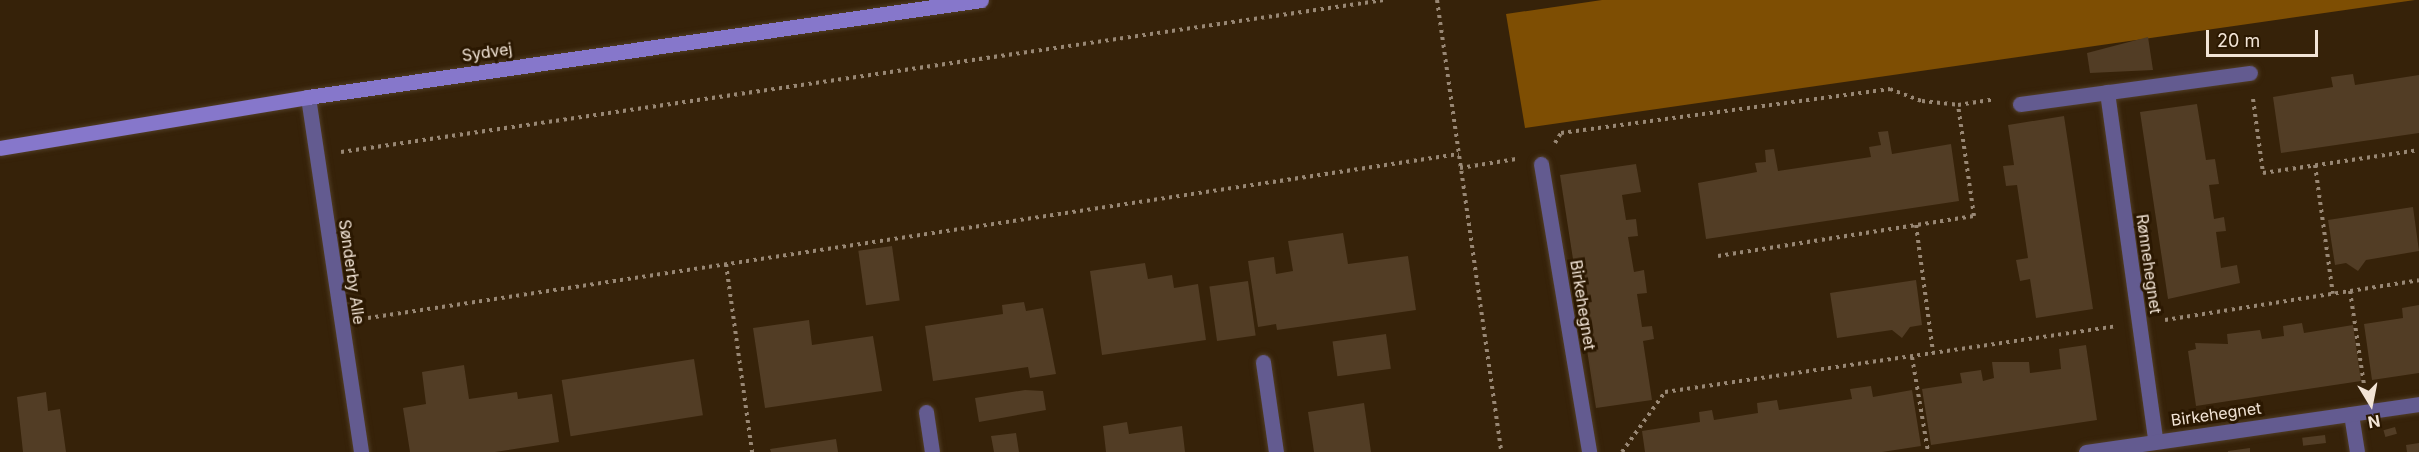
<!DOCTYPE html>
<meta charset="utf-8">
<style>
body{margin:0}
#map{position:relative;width:2419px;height:452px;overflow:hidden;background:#362209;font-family:Inter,sans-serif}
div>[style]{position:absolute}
.forest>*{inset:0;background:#7e4e03}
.building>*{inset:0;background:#523d25;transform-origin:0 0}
.path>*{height:4px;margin-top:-2px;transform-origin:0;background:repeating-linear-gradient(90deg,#988774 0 3px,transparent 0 7.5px)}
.roads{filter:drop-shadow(0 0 2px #503d26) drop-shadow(0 0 2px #503d26)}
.minor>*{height:15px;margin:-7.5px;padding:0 7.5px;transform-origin:7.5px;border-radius:7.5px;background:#635b90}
.secondary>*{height:15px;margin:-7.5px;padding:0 7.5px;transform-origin:7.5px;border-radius:7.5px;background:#8677cb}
span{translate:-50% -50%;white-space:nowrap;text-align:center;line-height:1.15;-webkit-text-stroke:6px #2b1801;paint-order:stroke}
.street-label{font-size:16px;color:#f2e4d6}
.north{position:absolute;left:2341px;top:374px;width:60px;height:60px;-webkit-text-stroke:4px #2b1801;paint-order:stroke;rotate:170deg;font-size:16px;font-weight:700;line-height:24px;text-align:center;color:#f2e4d6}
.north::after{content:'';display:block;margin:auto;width:21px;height:27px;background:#f2e4d6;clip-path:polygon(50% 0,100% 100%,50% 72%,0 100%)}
.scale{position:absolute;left:2206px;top:30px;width:112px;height:27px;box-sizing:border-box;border:3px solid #f2e4d6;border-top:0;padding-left:8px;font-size:18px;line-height:21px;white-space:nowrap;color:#f2e4d6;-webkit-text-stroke:4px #2b1801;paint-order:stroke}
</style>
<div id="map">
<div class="forest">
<div style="clip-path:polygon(1602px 0,2415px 0,1525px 128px,1506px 14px)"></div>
</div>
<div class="building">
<div style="clip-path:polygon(2148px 37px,2153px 70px,2090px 73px,2087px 53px)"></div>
<div style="clip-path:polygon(2353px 74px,2355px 85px,2419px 75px,2419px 133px,2281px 153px,2273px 97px,2333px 87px,2331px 77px)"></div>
<div style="clip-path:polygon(2197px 104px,2206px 160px,2215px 159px,2219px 184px,2209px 185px,2214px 219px,2224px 217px,2226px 231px,2216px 232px,2221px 268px,2237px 265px,2240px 283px,2168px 299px,2140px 112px)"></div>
<div style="clip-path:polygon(2064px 116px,2093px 309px,2036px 318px,2030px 279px,2020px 281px,2016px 260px,2028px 258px,2017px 185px,2006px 186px,2003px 166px,2014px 165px,2008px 125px)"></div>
<div style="clip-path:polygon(1888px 131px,1892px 154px,1951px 144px,1959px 201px,1706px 239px,1698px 183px,1757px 172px,1755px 163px,1766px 162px,1765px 150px,1774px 149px,1778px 171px,1871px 157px,1869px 147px,1881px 145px,1878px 132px)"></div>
<div style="clip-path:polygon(1636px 164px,1641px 192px,1622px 195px,1626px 220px,1636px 219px,1638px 236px,1628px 237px,1634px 272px,1644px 270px,1647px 293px,1637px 294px,1642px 327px,1652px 326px,1654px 339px,1643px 341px,1652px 400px,1596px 408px,1560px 175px)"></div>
<div style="clip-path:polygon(2413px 207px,2419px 251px,2366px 260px,2358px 271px,2346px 263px,2335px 265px,2328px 220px)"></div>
<div style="clip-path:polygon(1343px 233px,1348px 264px,1408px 256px,1416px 310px,1277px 330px,1276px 324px,1258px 327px,1248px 261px,1274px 257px,1276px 274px,1293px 271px,1288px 241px)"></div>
<div style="left:892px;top:246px;width:55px;height:34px;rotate:82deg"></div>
<div style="clip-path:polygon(1145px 263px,1148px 279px,1172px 275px,1174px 288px,1198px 284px,1206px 340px,1102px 355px,1090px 271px)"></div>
<div style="clip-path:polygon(1916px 280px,1922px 325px,1910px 327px,1902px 338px,1892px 330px,1837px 338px,1830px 293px)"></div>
<div style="left:1248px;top:281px;width:55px;height:39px;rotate:82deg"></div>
<div style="clip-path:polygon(1024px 302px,1026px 311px,1043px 308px,1056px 374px,1030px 378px,1028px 367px,933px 381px,925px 326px,1003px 314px,1002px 305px)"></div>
<div style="clip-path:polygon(2419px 305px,2419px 373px,2372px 380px,2364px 324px,2403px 318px,2402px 308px)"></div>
<div style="clip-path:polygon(809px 320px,812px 345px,873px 336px,882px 391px,765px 408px,753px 328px)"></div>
<div style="clip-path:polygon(2302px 323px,2304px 333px,2353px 325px,2361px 381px,2196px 406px,2188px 351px,2196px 349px,2195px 343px,2228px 344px,2227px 334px,2260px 330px,2262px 339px,2284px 336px,2283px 326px)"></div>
<div style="left:1386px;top:334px;width:35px;height:54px;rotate:82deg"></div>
<div style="clip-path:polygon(2086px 345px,2097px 420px,1931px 445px,1922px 389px,1962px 383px,1960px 373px,1981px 370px,1983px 381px,1994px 378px,1992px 362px,2029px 362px,2030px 373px,2061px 369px,2059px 349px)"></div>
<div style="left:694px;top:359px;width:57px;height:134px;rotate:81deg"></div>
<div style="clip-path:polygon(464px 365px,469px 399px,517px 392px,518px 399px,552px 394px,559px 442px,495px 452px,410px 452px,403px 408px,426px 404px,422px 372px)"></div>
<div style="clip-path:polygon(1871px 386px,1873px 397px,1912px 390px,1921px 446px,1882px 452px,1645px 452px,1642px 431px,1700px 422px,1699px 412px,1712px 410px,1714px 420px,1758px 413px,1757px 403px,1777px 400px,1779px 410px,1852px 399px,1850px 389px)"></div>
<div style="clip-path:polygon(1025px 390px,1043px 391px,1046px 410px,979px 422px,975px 398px)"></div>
<div style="clip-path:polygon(46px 392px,48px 411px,60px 409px,66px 452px,23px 452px,17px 397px)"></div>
<div style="clip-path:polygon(1364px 403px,1371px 452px,1314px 452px,1308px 412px)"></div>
<div style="clip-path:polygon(1127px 422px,1129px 434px,1182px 426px,1185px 452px,1106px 452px,1103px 426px)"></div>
<div style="left:2395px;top:427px;width:7px;height:12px;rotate:74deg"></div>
<div style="clip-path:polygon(1016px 433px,1019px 452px,994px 452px,991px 436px)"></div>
<div style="left:2325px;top:435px;width:8px;height:23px;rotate:83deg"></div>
<div style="clip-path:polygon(836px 439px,838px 452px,771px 452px,770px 449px)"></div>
<div style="clip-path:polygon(2419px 443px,2419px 452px,2407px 452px,2406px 445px)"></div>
<div style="clip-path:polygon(2250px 448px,2250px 452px,2228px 452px,2228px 451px)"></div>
</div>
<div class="path">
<div style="left:1437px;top:0;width:457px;rotate:81.9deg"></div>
<div style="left:2253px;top:99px;width:75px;rotate:82.3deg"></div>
<div style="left:2263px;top:173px;width:158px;rotate:-8.4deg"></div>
<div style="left:1555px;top:143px;width:12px;rotate:-59deg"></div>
<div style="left:1561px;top:133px;width:332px;rotate:-7.6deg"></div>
<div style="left:1890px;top:89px;width:34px;rotate:21deg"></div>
<div style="left:1922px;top:101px;width:36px;rotate:6deg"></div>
<div style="left:341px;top:152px;width:1054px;rotate:-8.29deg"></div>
<div style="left:2315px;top:165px;width:130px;rotate:82.1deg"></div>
<div style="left:1460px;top:168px;width:57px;rotate:-9.1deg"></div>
<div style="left:1916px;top:225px;width:129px;rotate:82.4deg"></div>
<div style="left:1718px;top:256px;width:259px;rotate:-8.9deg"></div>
<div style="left:1974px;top:216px;width:112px;rotate:-98.2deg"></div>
<div style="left:1958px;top:105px;width:37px;rotate:-9deg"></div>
<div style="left:726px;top:264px;width:190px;rotate:82.1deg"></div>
<div style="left:2350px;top:291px;width:95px;rotate:81.5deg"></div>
<div style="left:368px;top:318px;width:1103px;rotate:-8.55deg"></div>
<div style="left:2165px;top:320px;width:257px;rotate:-8.9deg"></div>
<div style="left:1912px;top:357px;width:96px;rotate:80.4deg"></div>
<div style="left:1622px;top:452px;width:74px;rotate:-54.4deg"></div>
<div style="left:1665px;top:392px;width:453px;rotate:-8.3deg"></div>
</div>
<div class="roads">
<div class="minor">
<div style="left:2107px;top:92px;width:351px;rotate:82.1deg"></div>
<div style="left:308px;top:97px;width:359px;rotate:81.5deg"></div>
<div style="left:2020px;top:104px;width:232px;rotate:-7.7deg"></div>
<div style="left:1541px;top:164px;width:292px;rotate:80.5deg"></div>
<div style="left:1263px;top:362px;width:91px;rotate:81.8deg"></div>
<div style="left:926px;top:412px;width:40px;rotate:81.5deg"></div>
<div style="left:2351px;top:414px;width:38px;rotate:81deg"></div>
<div style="left:2086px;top:452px;width:336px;rotate:-8.2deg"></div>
</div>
<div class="secondary">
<div style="left:0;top:148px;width:312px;rotate:-9.4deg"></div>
<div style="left:308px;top:97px;width:680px;rotate:-8.2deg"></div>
</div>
</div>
<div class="street-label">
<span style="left:487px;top:52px;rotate:-8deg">Sydvej</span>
<span style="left:2149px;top:264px;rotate:82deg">Rønnehegnet</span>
<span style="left:352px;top:272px;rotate:82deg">Sønderby Alle</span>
<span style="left:1583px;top:305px;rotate:81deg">Birkehegnet</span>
<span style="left:2216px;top:414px;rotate:-8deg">Birkehegnet</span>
</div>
<div class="north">N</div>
<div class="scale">20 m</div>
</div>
